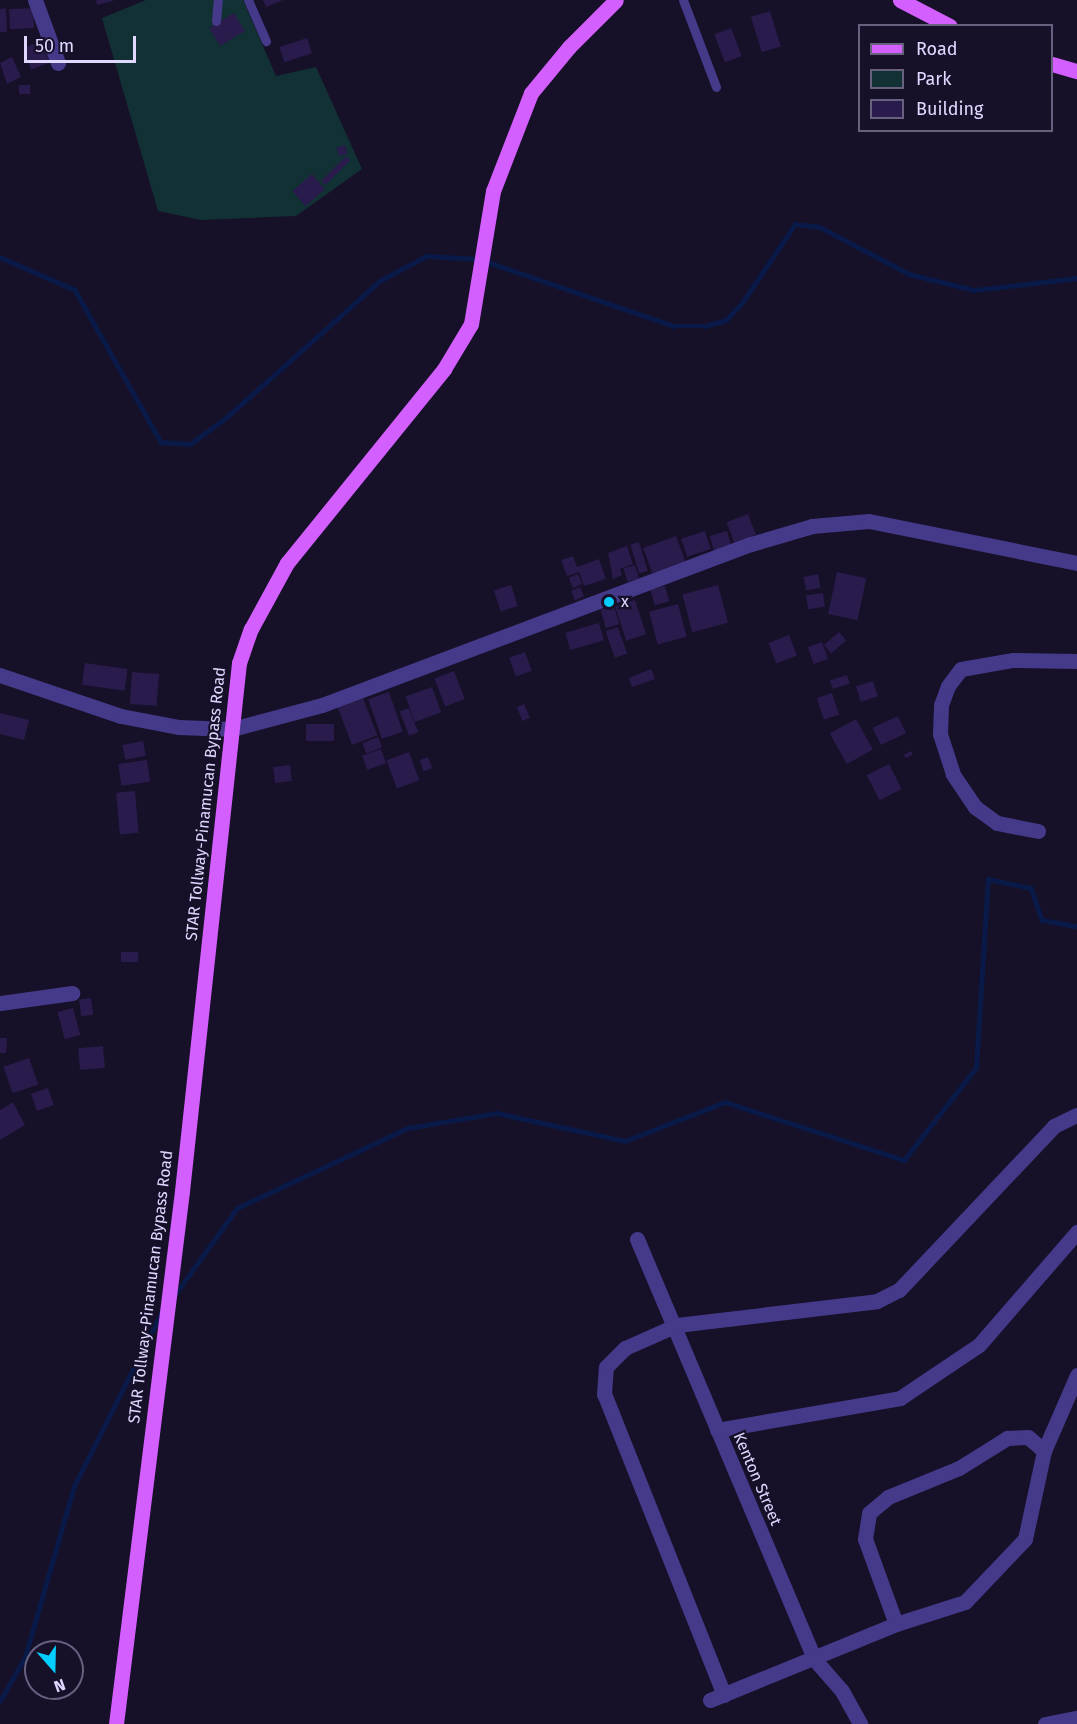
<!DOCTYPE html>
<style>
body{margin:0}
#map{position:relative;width:1077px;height:1724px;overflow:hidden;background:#171029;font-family:"Fira Sans",sans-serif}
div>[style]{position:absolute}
.green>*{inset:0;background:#123134}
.stream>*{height:4.5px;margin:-2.25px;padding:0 2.25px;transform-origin:2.25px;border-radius:2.25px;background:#091a49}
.building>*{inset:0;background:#291b4b;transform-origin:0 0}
.service>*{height:9px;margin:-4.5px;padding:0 4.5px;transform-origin:4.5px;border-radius:4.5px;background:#443a89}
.minor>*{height:15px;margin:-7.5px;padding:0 7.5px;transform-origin:7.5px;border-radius:7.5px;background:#443a89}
.tertiary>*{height:15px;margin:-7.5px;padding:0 7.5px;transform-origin:7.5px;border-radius:7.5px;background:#443a89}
.primary>*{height:15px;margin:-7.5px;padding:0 7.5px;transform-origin:7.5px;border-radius:7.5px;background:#d35fff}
.dots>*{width:16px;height:16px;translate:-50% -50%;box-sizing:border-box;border:3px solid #171029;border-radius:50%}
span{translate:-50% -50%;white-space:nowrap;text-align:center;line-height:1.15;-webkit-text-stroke:4.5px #171029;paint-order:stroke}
.poi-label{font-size:16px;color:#e0d8ff}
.left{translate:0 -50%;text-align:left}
.street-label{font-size:16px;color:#e0d8ff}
.legend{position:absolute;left:858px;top:24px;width:195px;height:108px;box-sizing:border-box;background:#171029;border:2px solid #67607f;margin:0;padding:8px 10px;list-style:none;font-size:18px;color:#e0d8ff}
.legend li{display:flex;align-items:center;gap:12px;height:30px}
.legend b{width:30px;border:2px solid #67607f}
.north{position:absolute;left:24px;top:1640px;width:60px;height:60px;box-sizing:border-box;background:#171029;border:2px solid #67607f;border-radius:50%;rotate:160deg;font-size:16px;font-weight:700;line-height:24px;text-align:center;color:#e0d8ff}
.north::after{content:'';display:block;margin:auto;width:21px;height:27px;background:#04cdff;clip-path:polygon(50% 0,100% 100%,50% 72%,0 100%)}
.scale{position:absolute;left:24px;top:36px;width:112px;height:27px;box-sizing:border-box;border:3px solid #e0d8ff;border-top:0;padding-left:8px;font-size:18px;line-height:21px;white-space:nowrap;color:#e0d8ff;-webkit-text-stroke:4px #171029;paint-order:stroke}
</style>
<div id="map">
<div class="green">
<div style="clip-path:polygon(146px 0,243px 0,276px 76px,316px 67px,362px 169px,296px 216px,201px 220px,158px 211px,102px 18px)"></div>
</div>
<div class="stream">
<div style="left:0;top:257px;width:82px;rotate:23.7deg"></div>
<div style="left:75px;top:290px;width:175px;rotate:60.5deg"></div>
<div style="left:161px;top:442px;width:29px;rotate:4deg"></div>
<div style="left:190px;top:444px;width:46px;rotate:-36.1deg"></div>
<div style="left:227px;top:417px;width:206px;rotate:-41.7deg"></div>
<div style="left:381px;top:280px;width:52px;rotate:-27.6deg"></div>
<div style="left:427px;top:256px;width:52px;rotate:3.3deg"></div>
<div style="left:479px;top:259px;width:206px;rotate:19deg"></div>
<div style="left:674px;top:326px;width:31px"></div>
<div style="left:705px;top:326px;width:22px;rotate:-16deg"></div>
<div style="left:726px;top:320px;width:23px;rotate:-47deg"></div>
<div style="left:742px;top:303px;width:95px;rotate:-56.1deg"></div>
<div style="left:795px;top:224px;width:25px;rotate:7deg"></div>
<div style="left:820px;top:227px;width:101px;rotate:27.8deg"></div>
<div style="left:909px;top:274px;width:67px;rotate:13.8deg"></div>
<div style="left:974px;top:290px;width:104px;rotate:-6.6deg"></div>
<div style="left:174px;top:1296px;width:108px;rotate:-54.4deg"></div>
<div style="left:237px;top:1208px;width:189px;rotate:-25.1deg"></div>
<div style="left:408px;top:1128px;width:90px;rotate:-9.6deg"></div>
<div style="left:497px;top:1113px;width:131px;rotate:12.3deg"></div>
<div style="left:625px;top:1141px;width:107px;rotate:-21.3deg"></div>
<div style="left:725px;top:1102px;width:188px;rotate:18deg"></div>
<div style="left:904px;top:1160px;width:117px;rotate:-52deg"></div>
<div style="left:976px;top:1068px;width:189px;rotate:-86.4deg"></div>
<div style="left:988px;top:879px;width:44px;rotate:11.8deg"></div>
<div style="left:1031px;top:888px;width:34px;rotate:71deg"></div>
<div style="left:1042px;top:920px;width:36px;rotate:10deg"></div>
<div style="left:0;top:1701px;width:51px;rotate:-60.4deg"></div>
<div style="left:25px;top:1657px;width:178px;rotate:-74deg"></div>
<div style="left:74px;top:1486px;width:195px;rotate:-63.2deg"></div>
</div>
<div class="building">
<div style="clip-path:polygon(96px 0,113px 0,113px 1px,97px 5px)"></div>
<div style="clip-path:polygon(263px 0,283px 0,266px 7px)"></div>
<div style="clip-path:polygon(6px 8px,7px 32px,0 32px,0 9px)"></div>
<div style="left:33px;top:8px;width:20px;height:24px;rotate:87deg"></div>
<div style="left:770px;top:11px;width:37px;height:20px;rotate:73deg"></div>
<div style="left:234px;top:13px;width:21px;height:29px;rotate:59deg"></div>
<div style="left:731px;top:28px;width:30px;height:18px;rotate:69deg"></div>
<div style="left:307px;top:38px;width:16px;height:29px;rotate:72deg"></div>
<div style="left:42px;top:41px;width:23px;height:20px;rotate:70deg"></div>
<div style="clip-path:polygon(12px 57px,21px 77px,7px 84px,0 63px)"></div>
<div style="left:19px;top:85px;width:11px;height:9px"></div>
<div style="left:345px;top:145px;width:9px;height:9px;rotate:72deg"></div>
<div style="left:346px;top:156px;width:6px;height:35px;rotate:45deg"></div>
<div style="left:312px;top:174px;width:20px;height:26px;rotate:49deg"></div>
<div style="left:748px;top:514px;width:22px;height:23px;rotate:69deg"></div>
<div style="left:705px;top:531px;width:19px;height:25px;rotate:72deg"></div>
<div style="left:727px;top:531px;width:15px;height:18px;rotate:74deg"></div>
<div style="left:676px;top:536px;width:27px;height:35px;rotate:70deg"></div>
<div style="left:639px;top:542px;width:30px;height:9px;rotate:73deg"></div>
<div style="clip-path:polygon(627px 546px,633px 564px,620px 569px,622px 575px,613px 579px,608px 553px)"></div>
<div style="clip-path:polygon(573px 556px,577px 567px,599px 559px,606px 579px,584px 586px,579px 572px,567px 576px,561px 560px)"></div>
<div style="left:635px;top:565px;width:14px;height:12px;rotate:73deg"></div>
<div style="left:837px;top:572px;width:30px;height:43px;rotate:12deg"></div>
<div style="left:578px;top:574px;width:11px;height:10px;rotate:68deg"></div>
<div style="left:818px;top:574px;width:14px;height:15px;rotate:78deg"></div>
<div style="left:511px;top:585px;width:22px;height:18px;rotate:72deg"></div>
<div style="left:718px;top:585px;width:39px;height:37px;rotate:75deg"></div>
<div style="left:665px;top:586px;width:16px;height:15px;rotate:75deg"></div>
<div style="left:580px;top:587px;width:10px;height:10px;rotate:66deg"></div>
<div style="left:823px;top:593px;width:14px;height:17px;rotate:82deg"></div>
<div style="left:635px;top:600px;width:36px;height:21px;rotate:72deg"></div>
<div style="left:678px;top:604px;width:34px;height:30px;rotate:75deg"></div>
<div style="left:614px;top:606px;width:19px;height:14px;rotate:74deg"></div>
<div style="left:599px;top:623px;width:18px;height:35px;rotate:74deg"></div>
<div style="left:618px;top:627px;width:28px;height:13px;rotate:71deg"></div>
<div style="left:839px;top:632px;width:11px;height:20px;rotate:49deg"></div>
<div style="left:789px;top:635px;width:22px;height:22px;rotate:69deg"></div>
<div style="left:822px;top:642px;width:18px;height:15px;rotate:71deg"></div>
<div style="left:525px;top:652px;width:20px;height:17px;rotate:70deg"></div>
<div style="left:85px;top:663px;width:43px;height:22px;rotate:8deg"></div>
<div style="clip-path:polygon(651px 669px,655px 679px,632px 687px,629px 678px)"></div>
<div style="left:454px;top:671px;width:30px;height:21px;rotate:69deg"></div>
<div style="left:132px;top:672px;width:27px;height:32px;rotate:4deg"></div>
<div style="left:847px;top:675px;width:9px;height:18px;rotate:72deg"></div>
<div style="left:873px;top:681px;width:16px;height:18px;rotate:72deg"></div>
<div style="left:432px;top:687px;width:27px;height:28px;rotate:70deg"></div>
<div style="left:389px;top:692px;width:42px;height:22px;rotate:71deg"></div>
<div style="left:832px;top:693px;width:23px;height:16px;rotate:72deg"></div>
<div style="left:363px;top:698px;width:40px;height:27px;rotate:69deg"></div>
<div style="left:524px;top:704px;width:15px;height:8px;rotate:67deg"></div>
<div style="left:409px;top:708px;width:26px;height:10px;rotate:69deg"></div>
<div style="clip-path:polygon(0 713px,29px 720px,24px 740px,0 734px)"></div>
<div style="left:898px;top:716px;width:19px;height:28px;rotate:65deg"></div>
<div style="left:856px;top:719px;width:35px;height:30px;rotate:61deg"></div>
<div style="left:306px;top:724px;width:28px;height:17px"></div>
<div style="left:378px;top:737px;width:11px;height:17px;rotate:68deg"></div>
<div style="left:143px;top:741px;width:15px;height:21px;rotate:79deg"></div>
<div style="left:381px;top:749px;width:15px;height:20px;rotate:70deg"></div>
<div style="left:911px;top:751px;width:4px;height:8px;rotate:63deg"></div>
<div style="left:409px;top:752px;width:30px;height:24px;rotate:70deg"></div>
<div style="left:428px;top:757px;width:12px;height:9px;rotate:70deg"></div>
<div style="left:147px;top:760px;width:22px;height:29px;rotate:82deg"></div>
<div style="left:889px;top:764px;width:28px;height:25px;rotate:63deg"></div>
<div style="left:290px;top:765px;width:16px;height:17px;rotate:83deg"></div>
<div style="left:135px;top:791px;width:42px;height:19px;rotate:85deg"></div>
<div style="left:138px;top:952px;width:10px;height:17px;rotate:90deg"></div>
<div style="left:91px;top:998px;width:17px;height:12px;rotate:83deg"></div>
<div style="left:73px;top:1008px;width:28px;height:16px;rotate:75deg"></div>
<div style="clip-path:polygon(0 1038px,7px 1038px,6px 1053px,0 1053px)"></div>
<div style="left:103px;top:1046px;width:22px;height:25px;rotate:85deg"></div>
<div style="left:29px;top:1058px;width:28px;height:27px;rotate:71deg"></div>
<div style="left:48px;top:1088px;width:18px;height:18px;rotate:71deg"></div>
<div style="clip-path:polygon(13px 1102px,25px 1125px,0 1140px,0 1110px)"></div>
</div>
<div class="service">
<div style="left:248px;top:0;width:45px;rotate:66.3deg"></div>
<div style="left:683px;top:0;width:93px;rotate:69.2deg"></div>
<div style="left:216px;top:21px;width:21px;rotate:-85deg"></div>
</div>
<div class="minor">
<div style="left:35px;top:0;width:67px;rotate:69.9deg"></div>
<div style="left:1038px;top:831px;width:42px;rotate:-169deg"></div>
<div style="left:997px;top:823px;width:27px;rotate:-144deg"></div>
<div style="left:975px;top:807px;width:40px;rotate:-124deg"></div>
<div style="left:953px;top:774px;width:42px;rotate:-108deg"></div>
<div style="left:940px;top:734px;width:29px;rotate:-88deg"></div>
<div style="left:941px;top:705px;width:20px;rotate:-70deg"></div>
<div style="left:948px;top:686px;width:21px;rotate:-53deg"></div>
<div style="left:961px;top:669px;width:53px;rotate:-9.8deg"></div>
<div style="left:1013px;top:660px;width:64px;rotate:0.9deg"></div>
<div style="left:0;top:1003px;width:73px;rotate:-7.9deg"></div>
<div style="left:637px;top:1239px;width:457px;rotate:67.1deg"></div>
<div style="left:815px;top:1660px;width:41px;rotate:48.9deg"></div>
<div style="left:842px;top:1691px;width:38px;rotate:61deg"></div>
<div style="left:717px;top:1430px;width:186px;rotate:-9.9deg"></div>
<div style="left:900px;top:1398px;width:95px;rotate:-33.9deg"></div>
<div style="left:979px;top:1345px;width:150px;rotate:-49.1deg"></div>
<div style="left:896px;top:1624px;width:90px;rotate:-110deg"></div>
<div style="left:865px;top:1539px;width:26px;rotate:-81deg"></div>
<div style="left:869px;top:1513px;width:25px;rotate:-40deg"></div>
<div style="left:888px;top:1497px;width:77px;rotate:-22.2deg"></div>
<div style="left:959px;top:1468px;width:57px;rotate:-32deg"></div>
<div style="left:1007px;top:1438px;width:21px;rotate:-3deg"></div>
<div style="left:1028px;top:1437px;width:21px;rotate:41deg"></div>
<div style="left:724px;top:1695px;width:324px;rotate:-111.7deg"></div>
<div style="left:604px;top:1394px;width:27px;rotate:-86deg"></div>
<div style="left:606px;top:1367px;width:27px;rotate:-45deg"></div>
<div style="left:625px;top:1348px;width:57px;rotate:-23.9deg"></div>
<div style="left:677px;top:1325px;width:201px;rotate:-6.8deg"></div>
<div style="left:877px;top:1301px;width:25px;rotate:-27deg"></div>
<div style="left:899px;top:1290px;width:226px;rotate:-46.6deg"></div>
<div style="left:1054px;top:1126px;width:25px;rotate:-26deg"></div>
<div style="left:710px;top:1700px;width:201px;rotate:-22.2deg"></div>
<div style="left:896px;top:1624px;width:72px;rotate:-17.7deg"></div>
<div style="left:965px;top:1602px;width:87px;rotate:-46.4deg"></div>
<div style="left:1025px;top:1539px;width:90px;rotate:-77.8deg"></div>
<div style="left:1044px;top:1451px;width:83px;rotate:-66.5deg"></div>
<div style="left:1045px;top:1724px;width:33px;rotate:-11deg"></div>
</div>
<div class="tertiary">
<div style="left:0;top:675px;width:128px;rotate:18.7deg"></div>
<div style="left:121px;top:716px;width:58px;rotate:10.9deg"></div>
<div style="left:178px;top:727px;width:54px;rotate:2.1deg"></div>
<div style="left:232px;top:729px;width:93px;rotate:-14.9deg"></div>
<div style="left:322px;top:705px;width:458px;rotate:-20.6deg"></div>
<div style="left:751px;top:544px;width:64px;rotate:-16.4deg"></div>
<div style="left:812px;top:526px;width:57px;rotate:-5deg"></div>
<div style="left:869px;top:521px;width:212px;rotate:11.4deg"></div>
</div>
<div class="primary">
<div style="left:900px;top:0;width:56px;rotate:27.5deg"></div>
<div style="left:1052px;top:64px;width:26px;rotate:16deg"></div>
<div style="left:116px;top:1724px;width:537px;rotate:-82.94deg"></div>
<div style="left:182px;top:1191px;width:531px;rotate:-83.84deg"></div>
<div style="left:239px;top:663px;width:36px;rotate:-71deg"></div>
<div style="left:251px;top:629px;width:75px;rotate:-61.4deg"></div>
<div style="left:287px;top:563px;width:250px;rotate:-51deg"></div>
<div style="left:444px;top:369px;width:52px;rotate:-59deg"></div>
<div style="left:471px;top:324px;width:135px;rotate:-80.6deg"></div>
<div style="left:493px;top:191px;width:105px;rotate:-68.8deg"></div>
<div style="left:531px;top:93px;width:60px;rotate:-50.4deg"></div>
<div style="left:569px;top:47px;width:66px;rotate:-45deg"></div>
</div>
<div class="dots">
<div style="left:609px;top:602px;background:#04cdff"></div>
</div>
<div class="poi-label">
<span class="left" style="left:621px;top:602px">x</span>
</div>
<div class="street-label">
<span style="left:206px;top:804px;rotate:-84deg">STAR Tollway-Pinamucan Bypass Road</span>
<span style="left:151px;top:1287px;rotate:-83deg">STAR Tollway-Pinamucan Bypass Road</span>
<span style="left:757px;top:1479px;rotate:67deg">Kenton Street</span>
</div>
<ul class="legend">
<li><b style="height:8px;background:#d35fff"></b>Road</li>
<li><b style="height:16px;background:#123134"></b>Park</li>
<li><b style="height:16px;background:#291b4b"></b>Building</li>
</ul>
<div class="north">N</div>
<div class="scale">50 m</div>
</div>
